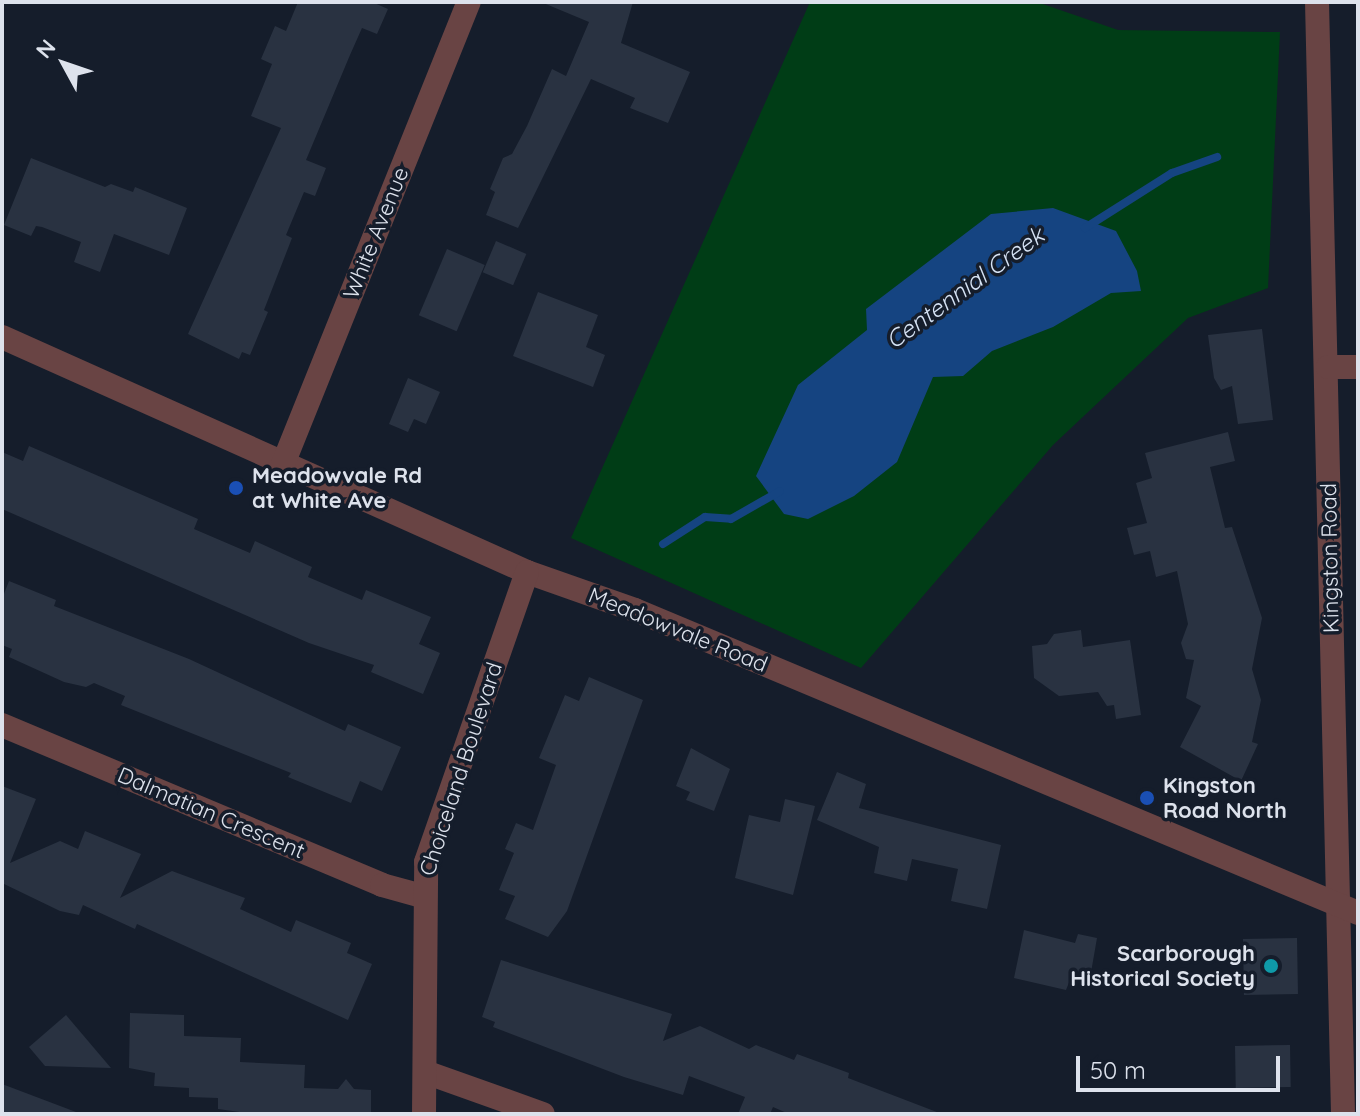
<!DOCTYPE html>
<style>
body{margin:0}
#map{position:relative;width:1360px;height:1116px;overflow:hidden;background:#151d2b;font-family:Quicksand,sans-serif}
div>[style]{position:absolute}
.green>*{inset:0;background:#003d16}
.water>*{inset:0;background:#154481}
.stream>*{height:8px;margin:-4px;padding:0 4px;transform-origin:4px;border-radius:4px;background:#154481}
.building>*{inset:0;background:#293241;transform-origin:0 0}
.minor>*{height:24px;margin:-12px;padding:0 12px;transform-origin:12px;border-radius:12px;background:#694444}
.dots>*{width:22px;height:22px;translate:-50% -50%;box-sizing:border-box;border:4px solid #151d2b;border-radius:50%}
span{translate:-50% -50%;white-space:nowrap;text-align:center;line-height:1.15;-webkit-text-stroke:7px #151d2b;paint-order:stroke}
.street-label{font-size:22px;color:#dde2ec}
.poi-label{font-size:22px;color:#dde2ec;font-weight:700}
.left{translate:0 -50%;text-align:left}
.right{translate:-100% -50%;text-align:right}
.water-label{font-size:24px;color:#d6e3f5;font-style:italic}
.frame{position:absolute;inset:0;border:4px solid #dde2ec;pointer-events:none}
.north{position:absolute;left:24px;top:24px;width:80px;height:80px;-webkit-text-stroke:6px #151d2b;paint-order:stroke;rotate:310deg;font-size:22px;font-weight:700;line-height:32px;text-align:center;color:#dde2ec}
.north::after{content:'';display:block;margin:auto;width:28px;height:36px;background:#dde2ec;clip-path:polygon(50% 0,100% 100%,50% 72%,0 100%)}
.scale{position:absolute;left:1076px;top:1056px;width:204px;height:36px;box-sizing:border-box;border:4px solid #dde2ec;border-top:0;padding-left:10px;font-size:24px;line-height:28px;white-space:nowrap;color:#dde2ec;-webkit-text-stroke:6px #151d2b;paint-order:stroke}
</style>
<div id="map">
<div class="green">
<div style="clip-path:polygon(810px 2px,1037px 2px,1118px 30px,1280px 32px,1268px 288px,1188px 318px,1053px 445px,861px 668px,571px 538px)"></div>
</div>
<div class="water">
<div style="clip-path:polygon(1053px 208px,1116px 231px,1137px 271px,1141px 291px,1111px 293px,1053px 327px,992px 351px,963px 376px,933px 377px,897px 462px,854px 496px,808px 519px,784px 514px,756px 476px,798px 385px,867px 330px,866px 309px,991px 214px)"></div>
</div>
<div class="stream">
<div style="left:1085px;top:228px;width:103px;rotate:-32.3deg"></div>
<div style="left:1172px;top:173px;width:48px;rotate:-19.6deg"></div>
<div style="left:663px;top:544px;width:50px;rotate:-32.7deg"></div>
<div style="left:705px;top:517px;width:26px;rotate:4deg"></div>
<div style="left:731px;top:519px;width:56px;rotate:-29.7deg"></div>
</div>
<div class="building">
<div style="clip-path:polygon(298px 2px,372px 2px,388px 9px,377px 34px,362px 28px,350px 55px,306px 160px,326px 168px,315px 196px,304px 192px,286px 235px,292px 238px,264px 310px,268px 312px,250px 355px,242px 352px,239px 359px,188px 334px,281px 128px,251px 116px,272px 64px,261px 59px,275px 26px,286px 31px)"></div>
<div style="clip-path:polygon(541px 2px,633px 2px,621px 43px,690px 72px,668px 123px,630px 108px,635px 98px,591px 79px,518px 228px,486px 215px,495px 192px,490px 189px,503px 158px,512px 154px,527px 126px,552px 69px,566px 76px,589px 22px)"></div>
<div style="clip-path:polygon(31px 158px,105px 187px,111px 184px,133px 192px,135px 187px,187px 208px,169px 255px,114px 234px,100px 272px,74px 262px,81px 242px,42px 227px,36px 226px,31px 236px,4px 225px)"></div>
<div style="left:496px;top:241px;width:33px;height:34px;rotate:23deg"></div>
<div style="left:447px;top:249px;width:41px;height:72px;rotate:23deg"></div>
<div style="clip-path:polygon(538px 292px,598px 315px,586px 347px,605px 355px,593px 387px,513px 356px)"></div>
<div style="clip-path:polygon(1262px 329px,1273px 420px,1238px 424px,1232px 386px,1221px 390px,1214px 378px,1208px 335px)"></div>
<div style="clip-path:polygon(408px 378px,440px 392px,426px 424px,414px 419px,408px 432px,389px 424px)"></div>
<div style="clip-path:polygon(1228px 432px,1235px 461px,1210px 467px,1225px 528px,1232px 527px,1262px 618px,1252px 669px,1261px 700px,1252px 742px,1258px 744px,1241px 781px,1180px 747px,1201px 706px,1186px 698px,1194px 660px,1186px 659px,1181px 643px,1188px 624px,1177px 571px,1156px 577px,1150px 551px,1134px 555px,1127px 528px,1147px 523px,1136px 483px,1152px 478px,1145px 453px)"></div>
<div style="clip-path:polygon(29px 446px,198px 519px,194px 529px,250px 553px,255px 541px,312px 567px,308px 577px,362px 600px,366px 590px,431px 617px,419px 644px,440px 653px,423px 694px,371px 672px,374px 665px,309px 643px,2px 509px,2px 452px,23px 461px)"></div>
<div style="clip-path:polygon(9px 581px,56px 600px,54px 606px,189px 659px,345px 731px,348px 724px,401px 747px,382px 791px,360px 781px,351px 803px,288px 777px,291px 773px,121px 705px,125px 696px,94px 683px,86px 687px,64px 682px,9px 657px,12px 649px,2px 645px,2px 599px)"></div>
<div style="clip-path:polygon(1081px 630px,1083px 647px,1130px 640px,1141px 715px,1116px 719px,1114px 705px,1107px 706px,1098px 692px,1059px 696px,1034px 678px,1032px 646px,1047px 644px,1054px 634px)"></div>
<div style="clip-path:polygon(589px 677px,643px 700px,567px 911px,548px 937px,505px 919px,515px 896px,499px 890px,514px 853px,505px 849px,516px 823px,533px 830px,556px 765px,539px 758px,565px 695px,579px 701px)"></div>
<div style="clip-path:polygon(691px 748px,730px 769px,714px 811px,686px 800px,690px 792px,676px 786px)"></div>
<div style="clip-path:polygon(837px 772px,866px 784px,859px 808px,1001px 845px,987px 909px,951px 901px,958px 869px,912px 859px,907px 881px,874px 873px,879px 847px,817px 820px)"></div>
<div style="clip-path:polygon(2px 786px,36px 799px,10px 863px,60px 841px,78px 849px,85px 831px,141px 854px,120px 898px,172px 871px,245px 898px,240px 909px,291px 932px,296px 920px,351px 943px,347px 953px,372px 964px,348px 1020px,137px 924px,135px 929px,83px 905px,79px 915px,60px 911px,2px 883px)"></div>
<div style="clip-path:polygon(785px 799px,815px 806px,793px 895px,735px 878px,749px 815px,780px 822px)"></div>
<div style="clip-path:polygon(1024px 930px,1075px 943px,1078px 934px,1097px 938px,1089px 984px,1070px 980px,1066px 990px,1014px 978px)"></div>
<div style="left:1297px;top:938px;width:56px;height:54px;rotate:89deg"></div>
<div style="clip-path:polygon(501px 960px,672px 1014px,663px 1041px,700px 1026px,749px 1049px,756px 1045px,794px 1060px,797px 1054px,849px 1073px,848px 1078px,942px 1114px,789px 1114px,773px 1107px,770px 1114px,738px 1114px,745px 1097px,689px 1076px,683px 1095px,624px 1077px,493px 1027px,495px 1022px,482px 1017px)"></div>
<div style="clip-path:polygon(130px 1013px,184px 1015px,184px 1036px,241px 1038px,240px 1062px,305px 1065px,304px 1088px,338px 1089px,346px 1079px,354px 1089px,371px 1090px,371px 1114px,254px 1114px,218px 1109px,218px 1098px,189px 1097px,189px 1088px,154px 1086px,155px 1073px,129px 1068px)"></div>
<div style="clip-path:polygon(66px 1015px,111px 1068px,45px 1066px,29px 1047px)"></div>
<div style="left:1290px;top:1045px;width:42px;height:55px;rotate:89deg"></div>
<div style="clip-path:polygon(2px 1084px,76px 1112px,76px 1114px,2px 1114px)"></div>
</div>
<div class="minor">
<div style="left:1317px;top:2px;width:1112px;rotate:88.66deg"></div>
<div style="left:2px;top:337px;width:575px;rotate:24.11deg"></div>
<div style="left:527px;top:572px;width:114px;rotate:19.4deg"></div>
<div style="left:635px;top:610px;width:784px;rotate:22.74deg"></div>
<div style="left:1328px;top:367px;width:30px"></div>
<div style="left:283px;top:464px;width:498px;rotate:-68.1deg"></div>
<div style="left:2px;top:725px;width:412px;rotate:22.8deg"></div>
<div style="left:382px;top:885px;width:41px;rotate:15.4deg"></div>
<div style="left:425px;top:1072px;width:125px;rotate:19.6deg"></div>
<div style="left:424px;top:1114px;width:252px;rotate:-89.5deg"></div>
<div style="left:426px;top:862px;width:307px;rotate:-70.8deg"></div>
</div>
<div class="dots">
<div style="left:236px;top:488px;background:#1a4fb4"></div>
<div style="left:1147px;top:798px;background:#1a4fb4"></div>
<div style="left:1271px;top:966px;background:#0f9aa8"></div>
</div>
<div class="street-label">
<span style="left:376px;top:233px;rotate:-68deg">White Avenue</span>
<span style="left:1330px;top:558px;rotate:-91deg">Kingston Road</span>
<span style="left:678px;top:630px;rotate:22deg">Meadowvale Road</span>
<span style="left:461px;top:769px;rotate:-72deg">Choiceland Boulevard</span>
<span style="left:211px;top:813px;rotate:23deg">Dalmatian Crescent</span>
</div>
<div class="poi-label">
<span class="left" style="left:252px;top:488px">Meadowvale Rd<br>at White Ave</span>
<span class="left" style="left:1163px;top:798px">Kingston<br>Road North</span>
<span class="right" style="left:1255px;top:966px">Scarborough<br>Historical Society</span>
</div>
<div class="water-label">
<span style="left:965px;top:288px;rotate:-36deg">Centennial Creek</span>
</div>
<div class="frame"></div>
<div class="north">N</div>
<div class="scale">50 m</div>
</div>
